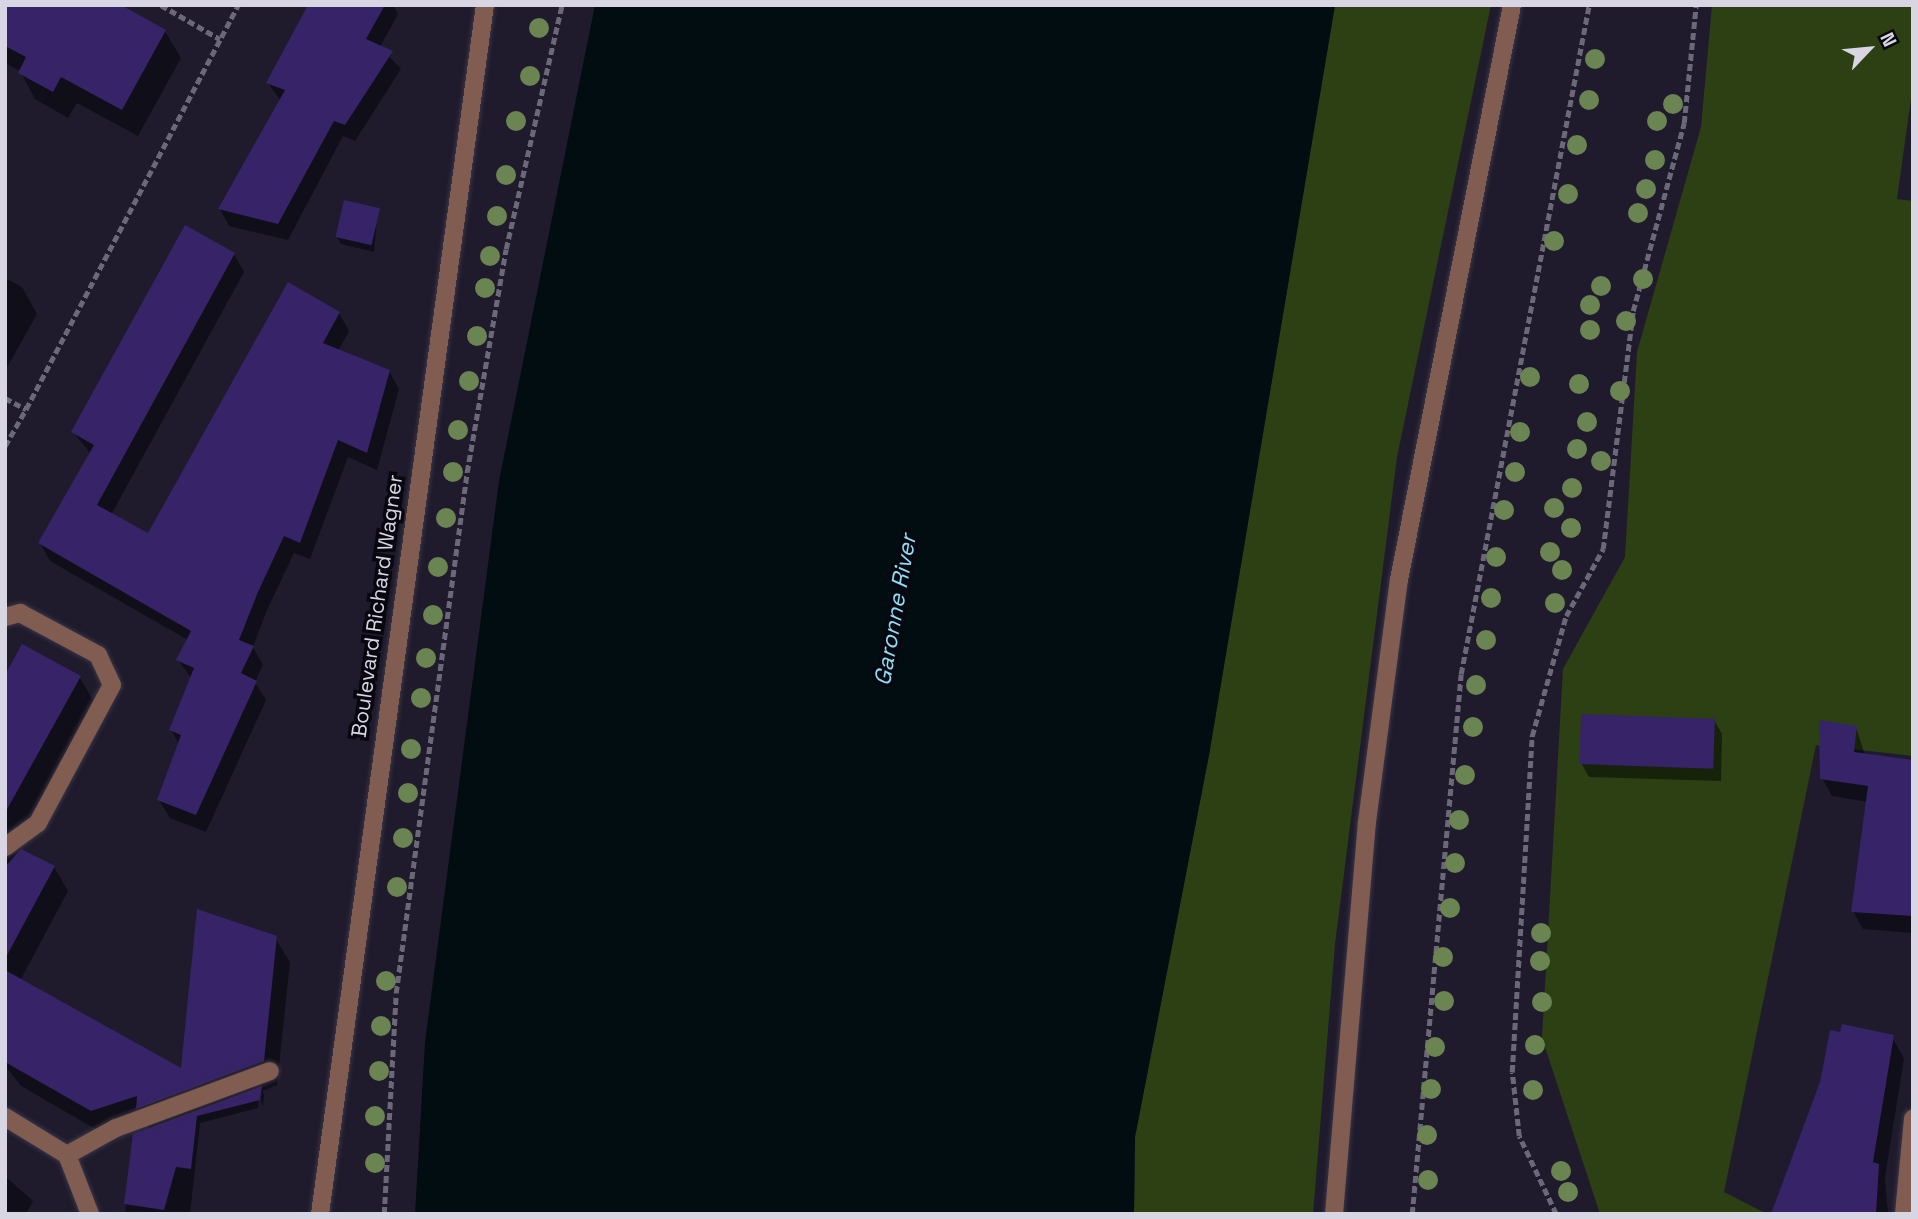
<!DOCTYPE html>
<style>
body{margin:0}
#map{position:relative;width:1918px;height:1219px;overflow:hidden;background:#1f1b2d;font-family:"Space Grotesk",sans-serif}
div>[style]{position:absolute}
.green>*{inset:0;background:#2c4014}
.water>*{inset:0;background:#010d11}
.shadow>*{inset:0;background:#0007}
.building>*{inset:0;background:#372368;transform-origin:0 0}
.path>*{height:4.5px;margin-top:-2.25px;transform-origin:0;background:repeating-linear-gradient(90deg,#6b6877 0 7px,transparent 0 10.5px)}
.roads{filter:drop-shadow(0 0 2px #393546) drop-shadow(0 0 2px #393546)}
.minor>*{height:18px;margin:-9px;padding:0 9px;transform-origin:9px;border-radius:9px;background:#815c51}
.trees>*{width:20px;height:20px;margin:-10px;border-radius:50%;background:#6a8452}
span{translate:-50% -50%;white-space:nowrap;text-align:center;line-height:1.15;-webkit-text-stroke:7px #08070f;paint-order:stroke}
.street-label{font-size:21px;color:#d8d6e3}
.water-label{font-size:23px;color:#8ddef7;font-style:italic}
.frame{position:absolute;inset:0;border:7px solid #d8d6e3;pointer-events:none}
.north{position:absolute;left:1834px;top:14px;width:70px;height:70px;-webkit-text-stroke:5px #08070f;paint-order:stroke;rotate:64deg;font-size:19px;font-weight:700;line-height:28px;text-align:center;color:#d8d6e3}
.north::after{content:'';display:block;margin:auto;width:24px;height:32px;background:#d8d6e3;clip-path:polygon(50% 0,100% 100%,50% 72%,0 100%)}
</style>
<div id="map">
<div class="green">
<div style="clip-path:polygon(1335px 5px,1491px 5px,1397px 457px,1335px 944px,1313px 1214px,1134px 1214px,1135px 1137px,1209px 755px)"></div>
<div style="clip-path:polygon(1712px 5px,1913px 5px,1913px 84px,1897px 199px,1913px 201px,1913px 756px,1816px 745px,1724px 1192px,1767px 1214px,1600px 1214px,1542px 1038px,1563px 669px,1625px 557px,1637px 352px,1701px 127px)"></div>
</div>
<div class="water">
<div style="clip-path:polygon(595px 5px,1335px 5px,1209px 755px,1135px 1137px,1134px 1214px,415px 1214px,425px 1042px,499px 481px)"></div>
</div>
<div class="shadow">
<div style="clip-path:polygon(5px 5px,165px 31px,181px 58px,138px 136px,77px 103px,68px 118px,35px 99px,20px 71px,5px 63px)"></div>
<div style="clip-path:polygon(310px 5px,393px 5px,398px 14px,380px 47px,401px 69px,355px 141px,343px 136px,288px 240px,229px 226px,220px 209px,281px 101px,268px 83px)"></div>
<div style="clip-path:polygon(378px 210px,374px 252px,341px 244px,337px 237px)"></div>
<div style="clip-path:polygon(234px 254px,244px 272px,111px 515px,149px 536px,339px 313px,349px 331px,338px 351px,389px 371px,399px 389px,377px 470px,348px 457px,310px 559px,294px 553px,267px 610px,253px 647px,263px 665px,255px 682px,266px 700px,206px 832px,170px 818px,159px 800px,179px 744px,171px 730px,192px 679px,178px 660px,188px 640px,50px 561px,40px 543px,91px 454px,73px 432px)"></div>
<div style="clip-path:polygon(5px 278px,22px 287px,37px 314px,5px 371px)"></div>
<div style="clip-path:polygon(80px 678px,94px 702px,8px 856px,21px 851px,54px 867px,68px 891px,20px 981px,183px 1071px,275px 938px,290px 962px,277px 1085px,262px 1091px,264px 1094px,263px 1107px,259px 1094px,258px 1108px,200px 1123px,190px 1214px,125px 1214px,134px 1135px,150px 1130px,145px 1122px,106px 1135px,21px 1086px,5px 1066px,5px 679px)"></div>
<div style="clip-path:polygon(1714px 720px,1722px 734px,1721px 781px,1589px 777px,1581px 763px)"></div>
<div style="clip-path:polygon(1856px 727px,1865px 755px,1913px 762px,1913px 933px,1863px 929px,1853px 911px,1868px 802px,1832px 796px,1822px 778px)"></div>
<div style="clip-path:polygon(1892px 1037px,1904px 1058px,1885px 1178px,1888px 1214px,1773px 1214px)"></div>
<div style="clip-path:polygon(5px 1176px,33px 1201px,26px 1214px,5px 1214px)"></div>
</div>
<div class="building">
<div style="clip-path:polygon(5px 5px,121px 5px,166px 30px,122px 110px,61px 77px,53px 92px,18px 73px,26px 57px,5px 46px)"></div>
<div style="clip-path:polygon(308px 5px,385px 5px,366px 39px,393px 51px,345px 125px,334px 121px,278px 224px,218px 209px,285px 90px,266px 83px)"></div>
<div style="left:344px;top:200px;width:37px;height:38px;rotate:13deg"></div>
<div style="clip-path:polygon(185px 225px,235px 253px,97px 505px,148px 533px,288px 282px,340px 312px,323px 343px,390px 370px,367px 453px,338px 440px,300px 543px,284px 536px,258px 592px,239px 640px,254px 646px,241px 673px,257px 681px,196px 815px,157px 800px,181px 735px,169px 730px,194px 668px,176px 660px,191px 631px,38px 543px,94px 445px,71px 432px)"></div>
<div style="clip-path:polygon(22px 644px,81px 676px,5px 813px,5px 675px)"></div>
<div style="left:1581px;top:714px;width:134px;height:50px;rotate:2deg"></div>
<div style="clip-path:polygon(1819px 720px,1857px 726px,1854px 752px,1913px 760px,1913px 916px,1851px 912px,1868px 786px,1820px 779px)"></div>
<div style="clip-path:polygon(21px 849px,55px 866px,5px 959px,5px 867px)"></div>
<div style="clip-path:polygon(197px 909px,277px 936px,264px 1061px,136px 1109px,137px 1096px,91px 1111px,5px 1062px,5px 970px,181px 1068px)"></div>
<div style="clip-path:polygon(1842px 1024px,1894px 1035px,1873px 1162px,1879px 1164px,1876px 1214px,1771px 1214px,1820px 1082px,1830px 1030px,1840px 1032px)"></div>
<div style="clip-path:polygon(262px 1086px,260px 1100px,197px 1116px,191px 1169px,176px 1167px,164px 1210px,124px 1204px,133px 1134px)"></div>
</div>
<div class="path">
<div style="left:161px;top:5px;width:68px;rotate:30deg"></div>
<div style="left:5px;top:398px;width:24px;rotate:28deg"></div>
<div style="left:26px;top:409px;width:456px;rotate:-62.3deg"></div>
<div style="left:5px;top:446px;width:43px;rotate:-60.4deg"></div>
<div style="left:384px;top:1214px;width:221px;rotate:-86.9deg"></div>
<div style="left:396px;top:993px;width:526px;rotate:-82.24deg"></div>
<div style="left:467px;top:472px;width:226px;rotate:-80.1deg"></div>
<div style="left:506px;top:249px;width:250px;rotate:-77.1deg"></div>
<div style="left:1412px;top:1214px;width:542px;rotate:-84.82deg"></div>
<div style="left:1461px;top:674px;width:681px;rotate:-79.17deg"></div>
<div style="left:1556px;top:1214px;width:86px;rotate:-115.4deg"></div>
<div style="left:1519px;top:1136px;width:64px;rotate:-96.2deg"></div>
<div style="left:1512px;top:1072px;width:337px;rotate:-86.6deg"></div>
<div style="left:1532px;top:736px;width:125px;rotate:-74.2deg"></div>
<div style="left:1566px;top:616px;width:77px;rotate:-61.1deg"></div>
<div style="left:1603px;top:549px;width:240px;rotate:-82.8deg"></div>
<div style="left:1633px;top:311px;width:195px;rotate:-74.8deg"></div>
<div style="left:1684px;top:123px;width:119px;rotate:-84.2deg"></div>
</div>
<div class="roads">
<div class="minor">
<div style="left:5px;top:617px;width:16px;rotate:-15deg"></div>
<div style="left:20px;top:613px;width:89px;rotate:28.3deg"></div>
<div style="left:98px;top:655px;width:33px;rotate:65deg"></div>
<div style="left:112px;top:685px;width:157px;rotate:118.2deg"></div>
<div style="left:38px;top:823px;width:41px;rotate:144deg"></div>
<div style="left:5px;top:1117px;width:73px;rotate:31.5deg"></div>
<div style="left:67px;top:1155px;width:63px;rotate:68.7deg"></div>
<div style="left:67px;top:1155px;width:56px;rotate:-28.9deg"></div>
<div style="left:116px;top:1128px;width:164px;rotate:-20.3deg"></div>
<div style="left:320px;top:1214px;width:1220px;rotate:-82.23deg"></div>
<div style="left:1334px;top:1214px;width:393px;rotate:-85.2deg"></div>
<div style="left:1367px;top:822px;width:244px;rotate:-82.5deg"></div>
<div style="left:1399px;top:580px;width:586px;rotate:-78.88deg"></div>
<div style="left:1904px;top:1214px;width:96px;rotate:-84.6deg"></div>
</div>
</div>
<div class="trees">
<div style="left:539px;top:28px"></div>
<div style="left:1595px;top:59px"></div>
<div style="left:530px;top:76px"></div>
<div style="left:1589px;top:100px"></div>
<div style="left:1673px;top:104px"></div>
<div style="left:516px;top:121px"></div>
<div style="left:1657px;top:121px"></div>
<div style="left:1577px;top:145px"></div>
<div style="left:1655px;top:160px"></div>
<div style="left:506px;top:175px"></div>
<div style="left:1646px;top:189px"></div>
<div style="left:1568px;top:194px"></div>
<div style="left:1638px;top:213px"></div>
<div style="left:497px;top:216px"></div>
<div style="left:1554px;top:241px"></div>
<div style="left:490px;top:256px"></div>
<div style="left:1643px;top:279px"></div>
<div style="left:1601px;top:286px"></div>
<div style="left:485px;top:288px"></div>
<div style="left:1590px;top:305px"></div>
<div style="left:1626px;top:321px"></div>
<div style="left:1590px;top:330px"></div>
<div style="left:477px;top:336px"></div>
<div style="left:1530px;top:377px"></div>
<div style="left:469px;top:381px"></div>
<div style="left:1579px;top:384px"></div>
<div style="left:1620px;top:391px"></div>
<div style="left:1587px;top:422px"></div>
<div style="left:458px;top:430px"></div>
<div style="left:1520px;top:432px"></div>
<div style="left:1577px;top:449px"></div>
<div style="left:1601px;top:461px"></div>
<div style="left:453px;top:472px"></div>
<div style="left:1515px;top:472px"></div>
<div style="left:1572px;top:488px"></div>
<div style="left:1554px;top:508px"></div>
<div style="left:1504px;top:510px"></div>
<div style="left:446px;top:518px"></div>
<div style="left:1571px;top:528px"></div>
<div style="left:1550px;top:552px"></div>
<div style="left:1496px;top:557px"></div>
<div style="left:438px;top:567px"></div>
<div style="left:1562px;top:570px"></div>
<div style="left:1491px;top:598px"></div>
<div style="left:1555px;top:603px"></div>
<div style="left:433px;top:615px"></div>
<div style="left:1486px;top:640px"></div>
<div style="left:426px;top:658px"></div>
<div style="left:1476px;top:685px"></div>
<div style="left:421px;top:698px"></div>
<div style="left:1473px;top:727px"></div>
<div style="left:411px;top:749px"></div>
<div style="left:1465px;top:775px"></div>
<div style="left:408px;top:793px"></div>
<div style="left:1459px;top:820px"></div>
<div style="left:403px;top:838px"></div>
<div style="left:1455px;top:863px"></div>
<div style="left:397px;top:887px"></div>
<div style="left:1450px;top:908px"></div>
<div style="left:1541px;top:933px"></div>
<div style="left:1443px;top:957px"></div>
<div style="left:1540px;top:961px"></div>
<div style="left:386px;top:981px"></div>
<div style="left:1444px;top:1001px"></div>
<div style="left:1542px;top:1002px"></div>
<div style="left:381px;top:1026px"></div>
<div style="left:1535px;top:1045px"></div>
<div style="left:1435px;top:1047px"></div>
<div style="left:379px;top:1071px"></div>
<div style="left:1431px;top:1089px"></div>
<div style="left:1533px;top:1090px"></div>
<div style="left:375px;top:1116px"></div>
<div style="left:1427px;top:1135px"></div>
<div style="left:375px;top:1163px"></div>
<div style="left:1561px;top:1171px"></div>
<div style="left:1428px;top:1180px"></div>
<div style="left:1568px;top:1192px"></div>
</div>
<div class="street-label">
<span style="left:377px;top:606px;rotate:-82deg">Boulevard Richard Wagner</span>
</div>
<div class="water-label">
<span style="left:895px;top:610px;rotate:-80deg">Garonne River</span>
</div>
<div class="frame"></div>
<div class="north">N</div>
</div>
